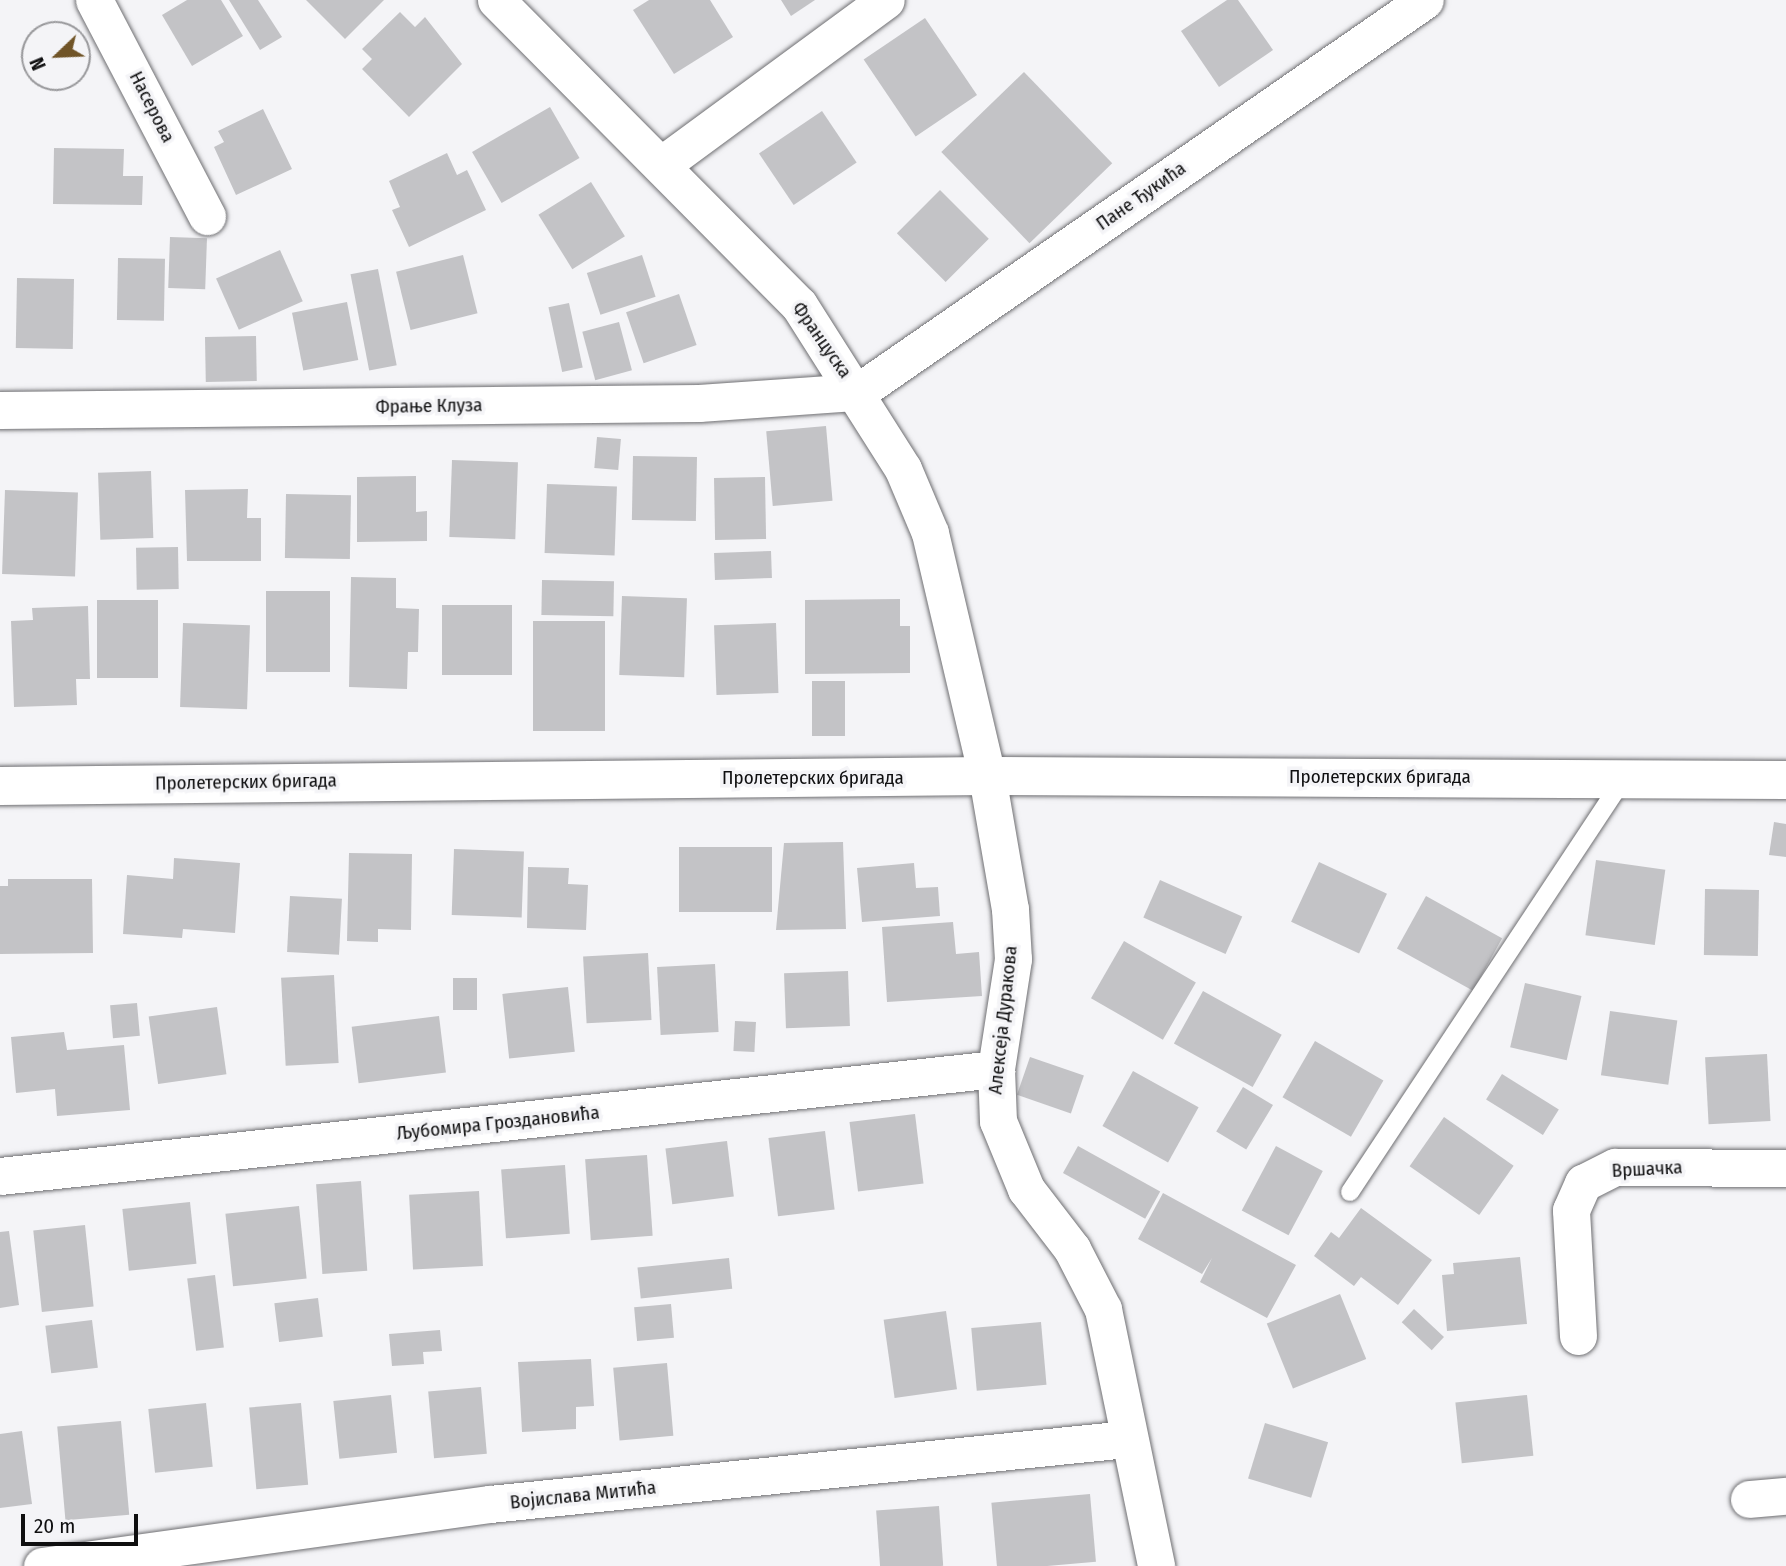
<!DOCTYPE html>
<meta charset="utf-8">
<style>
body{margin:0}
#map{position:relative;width:1786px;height:1566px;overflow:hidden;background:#f4f4f7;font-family:"Fira Sans Condensed",sans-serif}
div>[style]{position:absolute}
.building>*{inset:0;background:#c3c3c6;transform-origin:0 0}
.roads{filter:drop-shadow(0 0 2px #6f6f72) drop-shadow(0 0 2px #6f6f72)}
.service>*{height:18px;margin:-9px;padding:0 9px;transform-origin:9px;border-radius:9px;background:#fff}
.minor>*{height:37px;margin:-18.5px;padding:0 18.5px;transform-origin:18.5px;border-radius:18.5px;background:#fff}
.tertiary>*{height:38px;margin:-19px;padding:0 19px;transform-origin:19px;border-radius:19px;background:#fff}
span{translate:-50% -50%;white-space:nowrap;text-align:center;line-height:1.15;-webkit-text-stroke:7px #f4f4f7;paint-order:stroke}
.street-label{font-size:19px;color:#0f0f10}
.north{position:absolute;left:21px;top:21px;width:70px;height:70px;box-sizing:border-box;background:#f4f4f7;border:2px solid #98989b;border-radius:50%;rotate:247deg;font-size:19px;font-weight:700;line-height:28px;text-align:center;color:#0f0f10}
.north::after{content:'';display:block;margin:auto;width:24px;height:32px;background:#705427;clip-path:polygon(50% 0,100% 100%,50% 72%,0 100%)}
.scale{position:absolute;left:21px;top:1514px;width:117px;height:32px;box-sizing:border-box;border:4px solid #0f0f10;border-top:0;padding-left:9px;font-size:21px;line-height:24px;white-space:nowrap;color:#0f0f10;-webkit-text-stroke:5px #f4f4f7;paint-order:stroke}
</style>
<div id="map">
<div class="building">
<div style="clip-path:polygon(187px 0,221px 0,243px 36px,192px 66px,162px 15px)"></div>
<div style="clip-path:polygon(229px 0,258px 0,282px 37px,260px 50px)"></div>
<div style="clip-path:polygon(306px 0,384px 0,345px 39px)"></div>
<div style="clip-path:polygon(649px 0,710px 0,733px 37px,674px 74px,633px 10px)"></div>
<div style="clip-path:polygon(781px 0,815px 0,791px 16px)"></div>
<div style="clip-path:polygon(1227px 0,1238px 0,1273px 50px,1219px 87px,1181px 31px)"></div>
<div style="clip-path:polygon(400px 12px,415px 27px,425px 17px,462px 64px,409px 117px,362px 69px,372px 59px,362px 49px)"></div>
<div style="left:925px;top:18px;width:93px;height:74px;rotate:56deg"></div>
<div style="left:1024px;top:72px;width:127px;height:115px;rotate:46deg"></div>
<div style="left:550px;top:107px;width:59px;height:90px;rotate:60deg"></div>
<div style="clip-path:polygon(263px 109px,292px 169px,236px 195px,214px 147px,224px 142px,218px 131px)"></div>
<div style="left:822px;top:111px;width:62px;height:76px;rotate:56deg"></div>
<div style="clip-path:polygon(54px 148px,124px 149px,123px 176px,143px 176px,142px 205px,53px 204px)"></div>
<div style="clip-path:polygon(447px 153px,457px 175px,467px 170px,486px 210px,409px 247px,392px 210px,400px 207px,389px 181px)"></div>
<div style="left:591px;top:182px;width:64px;height:62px;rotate:58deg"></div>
<div style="left:940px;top:190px;width:69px;height:61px;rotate:45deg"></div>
<div style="left:170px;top:237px;width:37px;height:51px;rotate:2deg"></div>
<div style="left:280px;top:250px;width:56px;height:70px;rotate:66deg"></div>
<div style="left:463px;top:255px;width:60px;height:69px;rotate:76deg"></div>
<div style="left:642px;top:255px;width:44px;height:58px;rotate:72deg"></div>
<div style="left:118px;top:258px;width:47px;height:62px;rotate:1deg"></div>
<div style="left:378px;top:269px;width:98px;height:28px;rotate:79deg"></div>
<div style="left:17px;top:278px;width:57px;height:70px;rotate:1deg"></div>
<div style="left:679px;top:294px;width:54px;height:56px;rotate:71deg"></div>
<div style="left:347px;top:302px;width:59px;height:56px;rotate:79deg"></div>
<div style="left:569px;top:303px;width:66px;height:21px;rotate:78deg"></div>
<div style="left:619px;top:322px;width:50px;height:38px;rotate:75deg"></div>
<div style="left:256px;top:336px;width:45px;height:51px;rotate:89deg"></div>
<div style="left:826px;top:426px;width:75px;height:60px;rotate:85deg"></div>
<div style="left:597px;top:437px;width:24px;height:31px;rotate:5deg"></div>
<div style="left:633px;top:456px;width:64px;height:64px;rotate:1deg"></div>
<div style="left:452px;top:460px;width:66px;height:77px;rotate:2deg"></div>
<div style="left:151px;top:471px;width:67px;height:53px;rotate:88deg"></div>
<div style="clip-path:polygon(416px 476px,416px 512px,427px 511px,427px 541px,357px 542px,357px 477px)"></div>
<div style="left:765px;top:477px;width:62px;height:51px;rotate:89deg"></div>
<div style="left:547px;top:484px;width:70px;height:69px;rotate:2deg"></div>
<div style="clip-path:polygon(248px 489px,247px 518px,261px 518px,261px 561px,187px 561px,185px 490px)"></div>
<div style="left:5px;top:490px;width:73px;height:84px;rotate:2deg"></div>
<div style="left:286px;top:494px;width:65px;height:64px;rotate:1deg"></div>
<div style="left:178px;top:547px;width:42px;height:42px;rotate:89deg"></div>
<div style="left:771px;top:551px;width:27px;height:57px;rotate:88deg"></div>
<div style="clip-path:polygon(351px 577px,396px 578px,396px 608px,419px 609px,418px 652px,408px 652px,407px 689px,349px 687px)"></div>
<div style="left:542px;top:580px;width:72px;height:35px;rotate:1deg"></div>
<div style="left:266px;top:591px;width:64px;height:81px"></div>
<div style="left:622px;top:596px;width:65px;height:79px;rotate:2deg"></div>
<div style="clip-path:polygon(900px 599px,900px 626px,910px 626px,910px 673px,805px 674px,805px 600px)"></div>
<div style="left:158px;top:600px;width:78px;height:61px;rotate:90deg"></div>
<div style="left:442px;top:605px;width:70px;height:70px"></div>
<div style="clip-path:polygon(88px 606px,90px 679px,76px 679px,77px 705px,14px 707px,11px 621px,33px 620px,32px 608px)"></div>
<div style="left:533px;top:621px;width:72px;height:110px"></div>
<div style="left:183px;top:623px;width:67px;height:84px;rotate:2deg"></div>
<div style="left:776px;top:623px;width:70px;height:62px;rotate:88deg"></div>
<div style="left:812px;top:681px;width:33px;height:55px"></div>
<div style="clip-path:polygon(1774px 822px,1786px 824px,1786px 857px,1769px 855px)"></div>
<div style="clip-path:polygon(843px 842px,846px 929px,776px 930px,784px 843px)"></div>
<div style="left:679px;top:847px;width:93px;height:65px"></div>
<div style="left:454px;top:849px;width:70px;height:66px;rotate:2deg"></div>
<div style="clip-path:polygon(349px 853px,412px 854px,411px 930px,378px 929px,378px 942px,347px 941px)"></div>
<div style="clip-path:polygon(174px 858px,240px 863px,235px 933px,183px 929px,182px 938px,123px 934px,127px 875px,173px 879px)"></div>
<div style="left:1596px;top:860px;width:70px;height:76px;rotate:8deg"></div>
<div style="left:1319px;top:862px;width:75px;height:66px;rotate:25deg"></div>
<div style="clip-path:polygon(914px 863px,916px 888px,938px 887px,940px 916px,862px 922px,857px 868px)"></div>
<div style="clip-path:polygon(528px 867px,569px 868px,568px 884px,588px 885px,586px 930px,527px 928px)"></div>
<div style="clip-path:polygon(8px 879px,92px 879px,93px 953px,0 954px,0 886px,8px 886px)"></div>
<div style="left:1160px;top:880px;width:90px;height:41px;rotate:24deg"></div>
<div style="left:1705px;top:889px;width:54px;height:66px;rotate:1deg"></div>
<div style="left:290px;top:896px;width:52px;height:56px;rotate:3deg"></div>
<div style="left:1426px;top:896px;width:87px;height:60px;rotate:29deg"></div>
<div style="clip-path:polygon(953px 922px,956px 954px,979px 952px,982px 996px,887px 1002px,882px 927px)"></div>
<div style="left:1124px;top:941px;width:83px;height:66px;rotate:30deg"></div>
<div style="left:648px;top:953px;width:67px;height:65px;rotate:87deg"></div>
<div style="left:715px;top:964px;width:68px;height:58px;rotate:87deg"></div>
<div style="left:848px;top:971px;width:55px;height:64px;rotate:88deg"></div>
<div style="left:334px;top:975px;width:88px;height:53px;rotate:87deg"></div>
<div style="left:453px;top:978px;width:24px;height:32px"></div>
<div style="left:1525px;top:983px;width:58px;height:66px;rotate:13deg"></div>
<div style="left:568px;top:987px;width:65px;height:66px;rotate:84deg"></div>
<div style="left:1203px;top:991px;width:90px;height:60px;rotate:29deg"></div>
<div style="left:137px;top:1003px;width:33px;height:27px;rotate:85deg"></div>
<div style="left:217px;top:1007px;width:68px;height:69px;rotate:82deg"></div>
<div style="left:1610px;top:1011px;width:68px;height:65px;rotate:8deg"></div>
<div style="left:439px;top:1016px;width:57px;height:88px;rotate:83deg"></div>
<div style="left:735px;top:1021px;width:21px;height:30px;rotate:3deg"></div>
<div style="clip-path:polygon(64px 1032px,67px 1050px,124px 1045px,130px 1110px,57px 1116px,55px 1089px,16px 1093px,11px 1037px)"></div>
<div style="left:1315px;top:1041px;width:79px;height:65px;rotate:30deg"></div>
<div style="left:1767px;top:1054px;width:67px;height:62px;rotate:87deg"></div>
<div style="left:1030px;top:1057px;width:57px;height:40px;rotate:19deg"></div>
<div style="left:1133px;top:1071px;width:75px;height:63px;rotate:29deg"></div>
<div style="left:1502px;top:1074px;width:67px;height:30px;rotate:32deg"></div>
<div style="left:1243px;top:1087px;width:35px;height:52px;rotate:31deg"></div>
<div style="left:915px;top:1114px;width:70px;height:66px;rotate:83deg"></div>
<div style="left:1444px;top:1117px;width:85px;height:60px;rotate:35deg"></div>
<div style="left:825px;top:1131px;width:79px;height:57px;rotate:83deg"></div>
<div style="left:727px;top:1141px;width:56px;height:62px;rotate:83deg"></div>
<div style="left:1078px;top:1146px;width:94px;height:31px;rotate:29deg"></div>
<div style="left:1276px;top:1146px;width:53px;height:73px;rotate:28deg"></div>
<div style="left:647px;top:1155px;width:81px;height:62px;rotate:86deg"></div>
<div style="left:565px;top:1165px;width:69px;height:64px;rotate:86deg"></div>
<div style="left:361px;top:1181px;width:90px;height:45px;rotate:86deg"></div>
<div style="left:479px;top:1191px;width:75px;height:70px;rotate:87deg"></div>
<div style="clip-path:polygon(1163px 1193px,1296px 1265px,1267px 1318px,1200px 1282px,1212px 1258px,1202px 1274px,1138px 1239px)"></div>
<div style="left:190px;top:1202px;width:62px;height:68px;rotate:84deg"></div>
<div style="left:299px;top:1206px;width:73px;height:74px;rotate:84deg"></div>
<div style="clip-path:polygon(1361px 1208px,1432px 1260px,1398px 1305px,1361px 1277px,1354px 1286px,1314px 1256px,1331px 1232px,1339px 1238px)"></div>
<div style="left:85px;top:1225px;width:82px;height:52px;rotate:84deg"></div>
<div style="clip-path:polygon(9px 1231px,19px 1305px,0 1308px,0 1232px)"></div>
<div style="clip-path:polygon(1520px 1257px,1527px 1324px,1447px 1331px,1442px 1275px,1454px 1274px,1453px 1263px)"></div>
<div style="left:729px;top:1258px;width:31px;height:92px;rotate:84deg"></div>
<div style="left:215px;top:1275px;width:73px;height:28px;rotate:83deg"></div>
<div style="left:1340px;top:1294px;width:70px;height:79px;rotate:68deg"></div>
<div style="left:318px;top:1298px;width:39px;height:44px;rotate:83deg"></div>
<div style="left:671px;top:1304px;width:34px;height:37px;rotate:85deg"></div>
<div style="left:1414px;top:1309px;width:41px;height:18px;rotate:43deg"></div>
<div style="left:946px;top:1311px;width:79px;height:63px;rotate:82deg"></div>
<div style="left:92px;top:1320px;width:48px;height:47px;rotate:83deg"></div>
<div style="left:1041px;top:1322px;width:63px;height:70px;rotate:85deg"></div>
<div style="clip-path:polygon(440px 1330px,442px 1351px,423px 1352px,424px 1364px,392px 1366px,389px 1334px)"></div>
<div style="clip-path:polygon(591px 1359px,594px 1406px,576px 1407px,576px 1429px,522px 1432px,518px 1362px)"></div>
<div style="left:667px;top:1363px;width:73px;height:54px;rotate:85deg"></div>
<div style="left:481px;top:1387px;width:67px;height:53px;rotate:85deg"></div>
<div style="left:391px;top:1395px;width:58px;height:58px;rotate:84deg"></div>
<div style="left:1527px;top:1395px;width:61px;height:72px;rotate:84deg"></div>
<div style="left:206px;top:1403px;width:64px;height:58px;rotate:84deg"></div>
<div style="left:301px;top:1403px;width:82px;height:52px;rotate:85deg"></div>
<div style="left:121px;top:1421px;width:94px;height:64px;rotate:85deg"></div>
<div style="left:1265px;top:1423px;width:66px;height:58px;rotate:17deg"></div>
<div style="clip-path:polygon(22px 1431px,32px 1504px,0 1508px,0 1434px)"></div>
<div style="left:1090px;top:1494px;width:68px;height:99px;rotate:85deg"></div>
<div style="left:939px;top:1506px;width:60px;height:63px;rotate:86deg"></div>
</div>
<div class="roads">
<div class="service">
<div style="left:1350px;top:1192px;width:494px;rotate:-56.5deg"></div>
</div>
<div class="minor">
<div style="left:94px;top:0;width:244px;rotate:62.4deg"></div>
<div style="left:496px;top:0;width:430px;rotate:45.2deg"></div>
<div style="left:799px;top:305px;width:194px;rotate:57.6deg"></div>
<div style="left:903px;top:469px;width:69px;rotate:67.1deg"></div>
<div style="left:930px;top:533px;width:250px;rotate:76.8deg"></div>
<div style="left:987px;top:776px;width:135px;rotate:80.2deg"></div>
<div style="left:1010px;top:909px;width:50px;rotate:86.6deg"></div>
<div style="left:1013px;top:959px;width:111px;rotate:98.8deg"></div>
<div style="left:996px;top:1069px;width:52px;rotate:87.8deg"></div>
<div style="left:998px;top:1121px;width:74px;rotate:67.6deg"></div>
<div style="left:1026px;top:1189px;width:76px;rotate:52.5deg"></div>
<div style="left:1072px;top:1249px;width:68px;rotate:62.7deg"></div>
<div style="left:1103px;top:1309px;width:262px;rotate:78.3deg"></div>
<div style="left:664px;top:163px;width:275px;rotate:-36.3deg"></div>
<div style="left:0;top:410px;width:699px;rotate:-0.57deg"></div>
<div style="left:699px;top:403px;width:159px;rotate:-4deg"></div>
<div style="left:858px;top:392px;width:689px;rotate:-34.66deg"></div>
<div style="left:0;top:1176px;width:1002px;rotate:-6.13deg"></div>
<div style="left:1578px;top:1336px;width:126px;rotate:-93.2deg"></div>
<div style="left:1571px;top:1210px;width:30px;rotate:-66deg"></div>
<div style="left:1583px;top:1183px;width:36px;rotate:-27deg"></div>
<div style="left:1615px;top:1167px;width:171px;rotate:0.3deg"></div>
<div style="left:1749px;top:1499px;width:37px;rotate:-5deg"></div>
<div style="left:42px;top:1566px;width:452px;rotate:-7.9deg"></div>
<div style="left:490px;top:1504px;width:640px;rotate:-5.83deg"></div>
</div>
<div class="tertiary">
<div style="left:0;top:786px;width:987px;rotate:-0.58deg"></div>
<div style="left:987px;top:776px;width:799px;rotate:0.29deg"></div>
</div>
</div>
<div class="street-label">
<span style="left:152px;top:107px;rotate:63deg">Насерова</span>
<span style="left:1141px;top:196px;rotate:-35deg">Пане Ђукића</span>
<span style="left:822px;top:340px;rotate:55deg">Француска</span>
<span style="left:429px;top:406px;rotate:-1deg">Фрање Клуза</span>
<span style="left:1380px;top:777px">Пролетерских бригада</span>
<span style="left:813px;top:778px">Пролетерских бригада</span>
<span style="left:246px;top:782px;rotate:-1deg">Пролетерских бригада</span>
<span style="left:1003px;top:1020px;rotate:-84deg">Алексеја Дуракова</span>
<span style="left:498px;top:1123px;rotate:-6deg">Љубомира Гроздановића</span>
<span style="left:1647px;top:1169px;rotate:-3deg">Вршачка</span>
<span style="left:583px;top:1495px;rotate:-6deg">Војислава Митића</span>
</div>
<div class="north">N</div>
<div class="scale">20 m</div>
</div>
